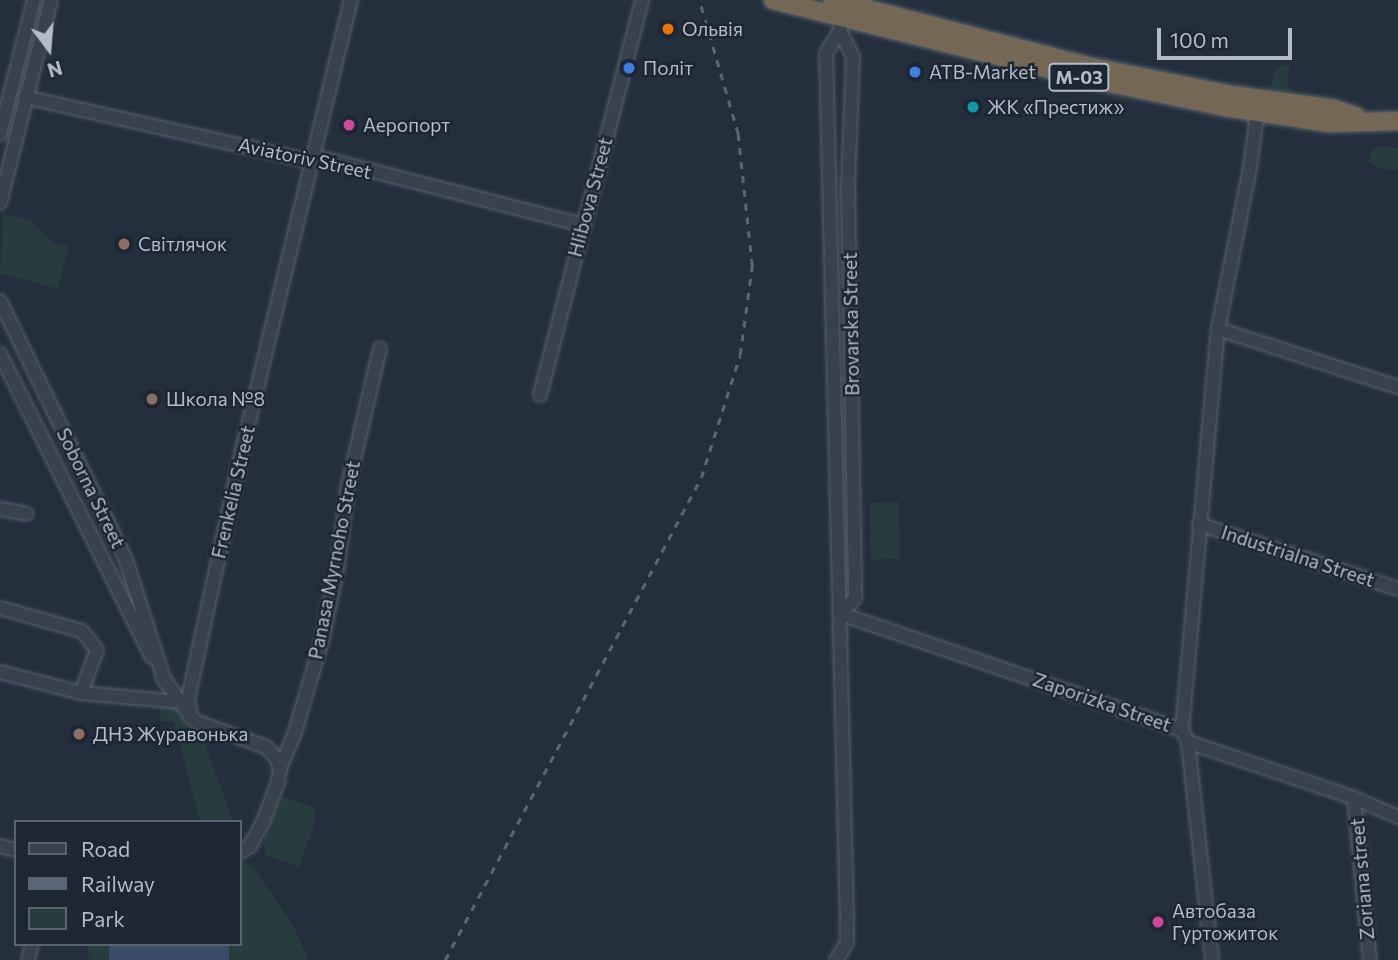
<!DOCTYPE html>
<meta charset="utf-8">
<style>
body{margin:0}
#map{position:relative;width:1398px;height:960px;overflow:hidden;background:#242f3e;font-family:Commissioner,sans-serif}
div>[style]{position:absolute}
.green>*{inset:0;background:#263c3f;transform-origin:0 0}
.water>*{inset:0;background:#394c67;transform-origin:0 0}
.roads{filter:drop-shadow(0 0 2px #565f6c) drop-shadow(0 0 2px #565f6c)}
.minor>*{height:12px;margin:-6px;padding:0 6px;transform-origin:6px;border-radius:6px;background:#38414e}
.highway>*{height:18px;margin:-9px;padding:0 9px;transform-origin:9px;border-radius:9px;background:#746855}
.rail>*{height:2.5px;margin-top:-1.25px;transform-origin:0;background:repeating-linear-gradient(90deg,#5a6575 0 7px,transparent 0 14px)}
.dots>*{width:19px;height:19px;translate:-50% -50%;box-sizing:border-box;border:4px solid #1d2633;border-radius:50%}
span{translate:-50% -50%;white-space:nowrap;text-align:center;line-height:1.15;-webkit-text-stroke:5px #1d2633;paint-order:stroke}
.shield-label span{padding:2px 5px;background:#1d2633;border:2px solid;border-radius:5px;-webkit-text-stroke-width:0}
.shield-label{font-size:18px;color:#b4bcc9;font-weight:700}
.poi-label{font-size:19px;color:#b4bcc9}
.left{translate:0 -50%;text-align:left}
.street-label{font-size:19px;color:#b4bcc9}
.legend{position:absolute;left:14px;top:820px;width:228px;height:126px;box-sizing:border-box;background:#1d2633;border:2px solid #59626f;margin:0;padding:9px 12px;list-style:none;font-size:21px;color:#b4bcc9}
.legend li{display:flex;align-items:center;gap:14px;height:35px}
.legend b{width:35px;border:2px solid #59626f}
.north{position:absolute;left:14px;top:14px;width:70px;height:70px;-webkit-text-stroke:5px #1d2633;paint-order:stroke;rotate:164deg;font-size:19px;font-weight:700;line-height:28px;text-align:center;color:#b4bcc9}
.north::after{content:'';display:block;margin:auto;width:24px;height:32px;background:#b4bcc9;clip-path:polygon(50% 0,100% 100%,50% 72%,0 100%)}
.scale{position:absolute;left:1157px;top:28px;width:135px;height:32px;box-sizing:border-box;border:4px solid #b4bcc9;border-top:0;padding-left:9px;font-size:21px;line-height:24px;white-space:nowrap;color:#b4bcc9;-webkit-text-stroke:5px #1d2633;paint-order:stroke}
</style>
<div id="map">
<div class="green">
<div style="clip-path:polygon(1286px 64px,1290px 68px,1287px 84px,1295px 95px,1272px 95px,1270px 88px,1276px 69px)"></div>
<div style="clip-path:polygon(1381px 146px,1398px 148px,1398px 170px,1378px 168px,1369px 162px,1370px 152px)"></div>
<div style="clip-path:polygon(3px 214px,30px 220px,53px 243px,69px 246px,58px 289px,0 273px)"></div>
<div style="left:899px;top:502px;width:57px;height:29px;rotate:89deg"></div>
<div style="clip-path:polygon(161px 706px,177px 708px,189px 726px,207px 734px,205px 743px,233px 822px,200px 822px,174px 722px,159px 721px)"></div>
<div style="clip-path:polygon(282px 796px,314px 808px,315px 822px,299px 867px,266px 855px,263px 843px)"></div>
<div style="clip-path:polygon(240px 860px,252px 866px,294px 927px,308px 960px,89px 960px,87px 944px,240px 944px)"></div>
</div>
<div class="water">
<div style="left:109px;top:944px;width:120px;height:16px"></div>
</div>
<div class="roads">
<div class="minor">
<div style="left:840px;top:31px;width:28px;rotate:63deg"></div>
<div style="left:853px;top:56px;width:131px;rotate:92.2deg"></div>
<div style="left:848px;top:187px;width:411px;rotate:89deg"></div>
<div style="left:855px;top:598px;width:21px;rotate:131deg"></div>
<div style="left:25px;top:97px;width:286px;rotate:12.7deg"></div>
<div style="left:304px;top:160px;width:11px;rotate:-22deg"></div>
<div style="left:314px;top:156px;width:278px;rotate:14.4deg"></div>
<div style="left:0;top:134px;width:138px;rotate:-75.8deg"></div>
<div style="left:0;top:203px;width:209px;rotate:-75.9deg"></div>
<div style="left:0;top:301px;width:285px;rotate:64deg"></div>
<div style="left:125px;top:557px;width:131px;rotate:72.3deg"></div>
<div style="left:1218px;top:329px;width:189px;rotate:17.9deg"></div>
<div style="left:0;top:354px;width:339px;rotate:63.4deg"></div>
<div style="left:540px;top:395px;width:408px;rotate:-75.5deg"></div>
<div style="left:0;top:509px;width:27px;rotate:10deg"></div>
<div style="left:1199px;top:524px;width:209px;rotate:18.1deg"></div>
<div style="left:0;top:608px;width:85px;rotate:15.7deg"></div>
<div style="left:82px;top:631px;width:24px;rotate:52deg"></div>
<div style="left:97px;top:650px;width:46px;rotate:110.4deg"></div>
<div style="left:841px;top:614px;width:360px;rotate:18.8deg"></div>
<div style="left:1182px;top:730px;width:13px;rotate:63deg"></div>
<div style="left:1188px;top:742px;width:219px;rotate:83.7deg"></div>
<div style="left:0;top:672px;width:84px;rotate:14.5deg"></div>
<div style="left:81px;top:693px;width:98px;rotate:5.2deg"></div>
<div style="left:162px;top:676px;width:49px;rotate:55deg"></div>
<div style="left:1182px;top:730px;width:403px;rotate:-84.9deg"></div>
<div style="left:1218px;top:329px;width:164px;rotate:-78.8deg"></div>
<div style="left:1250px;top:168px;width:63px;rotate:-82.6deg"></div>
<div style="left:1188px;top:742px;width:175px;rotate:18.6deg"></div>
<div style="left:1354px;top:798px;width:48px;rotate:23.4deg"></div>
<div style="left:280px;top:768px;width:11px;rotate:-112deg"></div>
<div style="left:276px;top:758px;width:15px;rotate:-132deg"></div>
<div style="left:266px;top:747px;width:73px;rotate:-160.1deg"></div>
<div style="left:197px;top:722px;width:8px;rotate:-140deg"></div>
<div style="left:191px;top:717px;width:18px;rotate:-99deg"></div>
<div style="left:188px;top:699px;width:237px;rotate:-77.8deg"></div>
<div style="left:238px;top:467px;width:480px;rotate:-76.4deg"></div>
<div style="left:1354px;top:798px;width:163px;rotate:84.4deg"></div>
<div style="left:0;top:846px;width:16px;rotate:14deg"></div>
<div style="left:240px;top:852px;width:12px;rotate:-31deg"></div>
<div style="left:250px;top:846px;width:27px;rotate:-62deg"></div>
<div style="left:263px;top:822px;width:43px;rotate:-69.4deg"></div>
<div style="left:278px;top:782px;width:14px;rotate:-82deg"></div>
<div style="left:280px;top:768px;width:39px;rotate:-67deg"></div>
<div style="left:295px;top:732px;width:96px;rotate:-73.6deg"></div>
<div style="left:322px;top:640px;width:71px;rotate:-77.7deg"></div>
<div style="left:337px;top:571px;width:87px;rotate:-82.7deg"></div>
<div style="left:348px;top:485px;width:140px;rotate:-76.8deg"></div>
<div style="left:28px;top:960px;width:16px;rotate:-76deg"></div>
<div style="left:836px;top:960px;width:20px;rotate:-57deg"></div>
<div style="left:847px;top:943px;width:21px;rotate:-90deg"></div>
<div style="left:847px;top:922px;width:869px;rotate:-91.38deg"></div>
<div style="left:826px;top:53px;width:26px;rotate:-58deg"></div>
<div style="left:840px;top:31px;width:21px;rotate:-79deg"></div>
</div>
<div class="highway">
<div style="left:773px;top:0;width:323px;rotate:14deg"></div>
<div style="left:1086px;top:78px;width:142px;rotate:11.8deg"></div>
<div style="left:1225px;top:107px;width:105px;rotate:8.7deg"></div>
<div style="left:1329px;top:123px;width:69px;rotate:-1.7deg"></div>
<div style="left:833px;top:0;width:262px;rotate:14.6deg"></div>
<div style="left:1087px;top:66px;width:147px;rotate:11.4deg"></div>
<div style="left:1231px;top:95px;width:104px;rotate:7.7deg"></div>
<div style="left:1334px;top:109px;width:24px;rotate:19deg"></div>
</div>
</div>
<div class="rail">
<div style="left:445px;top:960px;width:546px;rotate:-62.03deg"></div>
<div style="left:701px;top:478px;width:129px;rotate:-72.4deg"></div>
<div style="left:740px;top:355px;width:90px;rotate:-82.3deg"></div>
<div style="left:752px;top:266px;width:133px;rotate:-96.1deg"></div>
<div style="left:738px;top:134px;width:140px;rotate:-106.2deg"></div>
</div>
<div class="dots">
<div style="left:668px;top:29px;background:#e8710a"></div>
<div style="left:629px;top:68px;background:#3f7fe0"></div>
<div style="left:915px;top:72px;background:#3f7fe0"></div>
<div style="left:973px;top:107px;background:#0f9aa8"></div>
<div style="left:349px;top:125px;background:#d1479c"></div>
<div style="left:124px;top:244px;background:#8d6e63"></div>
<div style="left:152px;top:399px;background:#8d6e63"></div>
<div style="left:79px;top:734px;background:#8d6e63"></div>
<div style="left:1158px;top:922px;background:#d1479c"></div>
</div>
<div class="shield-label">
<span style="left:1079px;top:77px">М-03</span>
</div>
<div class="poi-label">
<span class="left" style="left:682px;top:29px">Ольвія</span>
<span class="left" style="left:643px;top:68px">Політ</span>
<span class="left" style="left:929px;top:72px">ATB-Market</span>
<span class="left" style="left:987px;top:107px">ЖК «Престиж»</span>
<span class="left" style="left:363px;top:125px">Аеропорт</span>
<span class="left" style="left:138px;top:244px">Світлячок</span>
<span class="left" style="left:166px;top:399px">Школа №8</span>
<span class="left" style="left:93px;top:734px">ДНЗ Журавонька</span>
<span class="left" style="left:1172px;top:922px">Автобаза<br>Гуртожиток</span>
</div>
<div class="street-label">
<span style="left:305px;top:158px;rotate:12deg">Aviatoriv Street</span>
<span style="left:590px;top:197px;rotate:-75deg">Hlibova Street</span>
<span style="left:851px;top:324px;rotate:-91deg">Brovarska Street</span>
<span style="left:91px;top:488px;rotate:64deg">Soborna Street</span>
<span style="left:233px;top:492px;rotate:-77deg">Frenkelia Street</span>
<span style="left:1298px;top:556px;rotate:18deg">Industrialna Street</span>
<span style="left:334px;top:560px;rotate:-79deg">Panasa Myrnoho Street</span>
<span style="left:1102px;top:702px;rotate:19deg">Zaporizka Street</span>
<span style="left:1362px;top:879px;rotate:-95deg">Zoriana street</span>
</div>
<ul class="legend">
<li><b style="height:9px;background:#38414e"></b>Road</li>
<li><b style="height:9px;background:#5a6575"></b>Railway</li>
<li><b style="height:19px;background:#263c3f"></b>Park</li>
</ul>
<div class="north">N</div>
<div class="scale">100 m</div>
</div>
